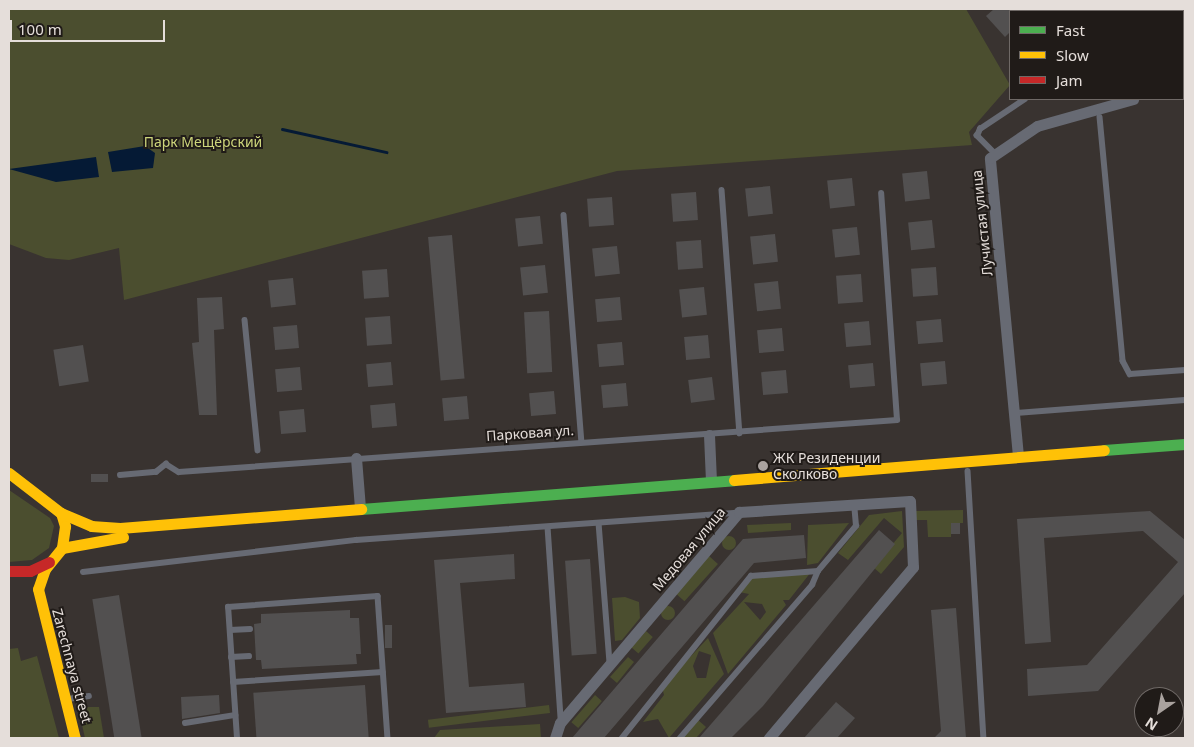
<!DOCTYPE html>
<meta charset="utf-8">
<style>
body{margin:0}
#map{position:relative;width:1194px;height:747px;overflow:hidden;background:#393330;font-family:"Noto Sans",sans-serif}
div>[style]{position:absolute}
.green>*{inset:0;background:#4b4e2f;transform-origin:0 0}
.round{border-radius:50%}
.water>*{inset:0;background:#051a35}
.stream>*{height:3px;margin:-1.5px;padding:0 1.5px;transform-origin:1.5px;border-radius:1.5px;background:#051a35}
.building>*{inset:0;background:#525050;transform-origin:0 0}
.lane>*{height:5.5px;margin:-2.75px;padding:0 2.75px;transform-origin:2.75px;border-radius:2.75px;background:#676a73}
.street>*{height:11px;margin:-5.5px;padding:0 5.5px;transform-origin:5.5px;border-radius:5.5px;background:#676a73}
.fast>*{height:11px;margin:-5.5px;padding:0 5.5px;transform-origin:5.5px;border-radius:5.5px;background:#4caf50}
.slow>*{height:11px;margin:-5.5px;padding:0 5.5px;transform-origin:5.5px;border-radius:5.5px;background:#ffc107}
.jam>*{height:11px;margin:-5.5px;padding:0 5.5px;transform-origin:5.5px;border-radius:5.5px;background:#c62828}
.dots>*{width:14px;height:14px;translate:-50% -50%;box-sizing:border-box;border:2px solid #201b18;border-radius:50%}
span{translate:-50% -50%;white-space:nowrap;text-align:center;line-height:1.15;-webkit-text-stroke:4px #201b18;paint-order:stroke}
.park-label{font-size:14px;color:#cdd57b}
.street-label{font-size:14px;color:#e5deda}
.poi-label{font-size:14px;color:#e5deda}
.left{translate:0 -50%;text-align:left}
.frame{position:absolute;inset:0;border:10px solid #e5deda;pointer-events:none}
.legend{position:absolute;left:1009px;top:10px;width:175px;height:90px;box-sizing:border-box;background:#201b18;border:1px solid #6f6966;margin:0;padding:6px 9px;list-style:none;font-size:15px;color:#e5deda}
.legend li{display:flex;align-items:center;gap:10px;height:25px}
.legend b{width:25px;border:1px solid #6f6966}
.north{position:absolute;left:1134px;top:687px;width:50px;height:50px;box-sizing:border-box;background:#201b18;border:1px solid #6f6966;border-radius:50%;rotate:213deg;font-size:14px;font-weight:700;line-height:20px;text-align:center;color:#e5deda}
.north::after{content:'';display:block;margin:auto;width:18px;height:22px;background:#a9a29e;clip-path:polygon(50% 0,100% 100%,50% 72%,0 100%)}
.scale{position:absolute;left:10px;top:20px;width:155px;height:22px;box-sizing:border-box;border:2px solid #e5deda;border-top:0;padding-left:6px;font-size:15px;line-height:18px;white-space:nowrap;color:#e5deda;-webkit-text-stroke:4px #201b18;paint-order:stroke}
</style>
<div id="map">
<div class="green">
<div style="clip-path:polygon(9px 9px,966px 9px,1010px 85px,969px 132px,972px 145px,617px 171px,124px 300px,119px 248px,69px 260px,46px 258px,9px 244px)"></div>
<div style="clip-path:polygon(9px 490px,50px 518px,54px 526px,49px 548px,32px 560px,9px 562px)"></div>
<div style="clip-path:polygon(963px 510px,963px 523px,951px 523px,951px 537px,928px 537px,927px 520px,916px 520px,916px 511px)"></div>
<div style="clip-path:polygon(902px 511px,904px 547px,881px 574px,873px 567px,902px 533px,884px 518px,848px 560px,838px 553px,869px 515px)"></div>
<div style="clip-path:polygon(791px 523px,791px 530px,748px 533px,747px 525px)"></div>
<div style="clip-path:polygon(849px 523px,818px 563px,807px 565px,808px 525px)"></div>
<div class="round" style="left:722px;top:536px;width:14px;height:14px"></div>
<div style="left:709px;top:556px;width:12px;height:50px;rotate:42deg"></div>
<div style="clip-path:polygon(evenodd,811px 572px,789px 600px,783px 600px,786px 605px,728px 674px,713px 633px,749px 594px,739px 592px,751px 576px,811px 572px,744px 602px,762px 604px,766px 612px,760px 620px,744px 602px)"></div>
<div style="clip-path:polygon(625px 597px,639px 602px,640px 618px,622px 640px,615px 641px,612px 598px)"></div>
<div class="round" style="left:661px;top:606px;width:14px;height:14px"></div>
<div style="left:646px;top:631px;width:9px;height:22px;rotate:41deg"></div>
<div style="clip-path:polygon(evenodd,708px 638px,724px 674px,669px 738px,658px 719px,643px 722px,664px 695px,662px 687px,708px 638px,699px 651px,711px 655px,706px 678px,697px 678px,693px 666px,699px 651px)"></div>
<div style="clip-path:polygon(18px 648px,21px 661px,37px 656px,59px 738px,9px 738px,9px 649px)"></div>
<div style="clip-path:polygon(628px 657px,634px 662px,617px 683px,610px 677px)"></div>
<div style="left:595px;top:695px;width:9px;height:36px;rotate:41deg"></div>
<div style="left:549px;top:705px;width:8px;height:122px;rotate:83deg"></div>
<div style="clip-path:polygon(78px 707px,99px 707px,104px 738px,85px 738px)"></div>
<div style="clip-path:polygon(697px 719px,706px 727px,696px 738px,680px 738px)"></div>
<div style="clip-path:polygon(540px 724px,541px 738px,434px 738px,440px 730px)"></div>
</div>
<div class="water">
<div style="clip-path:polygon(145px 146px,155px 153px,153px 168px,112px 172px,108px 152px)"></div>
<div style="clip-path:polygon(96px 157px,99px 177px,56px 182px,9px 169px)"></div>
</div>
<div class="stream">
<div style="left:282px;top:129px;width:107px;rotate:12.5deg"></div>
</div>
<div class="building">
<div style="clip-path:polygon(994px 9px,1010px 9px,1010px 32px,1005px 37px,986px 16px)"></div>
<div style="left:927px;top:171px;width:28px;height:25px;rotate:84deg"></div>
<div style="left:852px;top:178px;width:28px;height:25px;rotate:84deg"></div>
<div style="left:770px;top:186px;width:28px;height:25px;rotate:84deg"></div>
<div style="left:696px;top:192px;width:28px;height:25px;rotate:86deg"></div>
<div style="left:612px;top:197px;width:28px;height:25px;rotate:86deg"></div>
<div style="left:540px;top:216px;width:28px;height:25px;rotate:84deg"></div>
<div style="left:932px;top:220px;width:28px;height:24px;rotate:84deg"></div>
<div style="left:857px;top:227px;width:28px;height:25px;rotate:84deg"></div>
<div style="left:775px;top:234px;width:28px;height:25px;rotate:84deg"></div>
<div style="left:452px;top:235px;width:144px;height:24px;rotate:85deg"></div>
<div style="left:701px;top:240px;width:28px;height:25px;rotate:86deg"></div>
<div style="left:617px;top:246px;width:28px;height:25px;rotate:84deg"></div>
<div style="left:545px;top:265px;width:28px;height:25px;rotate:84deg"></div>
<div style="left:936px;top:267px;width:28px;height:25px;rotate:86deg"></div>
<div style="left:387px;top:269px;width:28px;height:25px;rotate:86deg"></div>
<div style="left:861px;top:274px;width:28px;height:25px;rotate:86deg"></div>
<div style="left:293px;top:278px;width:27px;height:25px;rotate:84deg"></div>
<div style="left:778px;top:281px;width:28px;height:24px;rotate:84deg"></div>
<div style="left:704px;top:287px;width:28px;height:25px;rotate:84deg"></div>
<div style="clip-path:polygon(222px 297px,224px 329px,214px 330px,217px 415px,199px 415px,192px 343px,199px 342px,197px 298px)"></div>
<div style="left:620px;top:297px;width:23px;height:25px;rotate:85deg"></div>
<div style="left:549px;top:311px;width:61px;height:25px;rotate:87deg"></div>
<div style="left:390px;top:316px;width:28px;height:25px;rotate:86deg"></div>
<div style="left:941px;top:319px;width:23px;height:25px;rotate:85deg"></div>
<div style="left:869px;top:321px;width:24px;height:25px;rotate:85deg"></div>
<div style="left:297px;top:325px;width:23px;height:24px;rotate:85deg"></div>
<div style="left:782px;top:328px;width:23px;height:25px;rotate:85deg"></div>
<div style="left:708px;top:335px;width:23px;height:24px;rotate:85deg"></div>
<div style="left:622px;top:342px;width:23px;height:25px;rotate:85deg"></div>
<div style="left:83px;top:345px;width:37px;height:30px;rotate:81deg"></div>
<div style="left:945px;top:361px;width:23px;height:25px;rotate:85deg"></div>
<div style="left:391px;top:362px;width:23px;height:25px;rotate:85deg"></div>
<div style="left:873px;top:363px;width:23px;height:25px;rotate:85deg"></div>
<div style="left:300px;top:367px;width:23px;height:25px;rotate:85deg"></div>
<div style="left:786px;top:370px;width:23px;height:25px;rotate:85deg"></div>
<div style="left:712px;top:377px;width:23px;height:24px;rotate:83deg"></div>
<div style="left:626px;top:383px;width:23px;height:25px;rotate:85deg"></div>
<div style="left:554px;top:391px;width:23px;height:25px;rotate:85deg"></div>
<div style="left:467px;top:396px;width:23px;height:25px;rotate:85deg"></div>
<div style="left:395px;top:403px;width:23px;height:25px;rotate:85deg"></div>
<div style="left:304px;top:409px;width:23px;height:25px;rotate:85deg"></div>
<div style="left:91px;top:474px;width:17px;height:8px"></div>
<div style="clip-path:polygon(1150px 511px,1185px 540px,1185px 593px,1098px 691px,1028px 696px,1027px 669px,1087px 665px,1178px 562px,1143px 531px,1044px 538px,1051px 642px,1025px 644px,1017px 519px)"></div>
<div style="left:951px;top:523px;width:9px;height:11px"></div>
<div style="clip-path:polygon(879px 530px,895px 544px,763px 706px,731px 738px,699px 738px)"></div>
<div style="clip-path:polygon(804px 535px,806px 558px,754px 563px,604px 738px,572px 738px,743px 539px)"></div>
<div style="clip-path:polygon(514px 554px,515px 579px,460px 583px,469px 687px,524px 683px,526px 707px,446px 713px,434px 560px)"></div>
<div style="left:590px;top:559px;width:95px;height:25px;rotate:86deg"></div>
<div style="left:119px;top:595px;width:145px;height:27px;rotate:81deg"></div>
<div style="clip-path:polygon(956px 608px,966px 738px,934px 738px,941px 731px,931px 610px)"></div>
<div style="clip-path:polygon(350px 610px,350px 618px,359px 618px,361px 654px,356px 654px,357px 664px,262px 669px,261px 660px,256px 660px,254px 624px,261px 623px,261px 614px)"></div>
<div style="left:385px;top:625px;width:7px;height:23px"></div>
<div style="left:365px;top:685px;width:53px;height:112px;rotate:86deg"></div>
<div style="clip-path:polygon(219px 695px,220px 713px,182px 719px,181px 697px)"></div>
<div style="clip-path:polygon(836px 702px,855px 718px,837px 738px,804px 738px)"></div>
</div>
<div class="lane">
<div style="left:1078px;top:9px;width:3px;rotate:45deg"></div>
<div style="left:1099px;top:11px;width:3px;rotate:-45deg"></div>
<div style="left:1100px;top:117px;width:245px;rotate:84.6deg"></div>
<div style="left:1123px;top:361px;width:15px;rotate:62deg"></div>
<div style="left:1130px;top:374px;width:55px;rotate:-4.2deg"></div>
<div style="left:993px;top:152px;width:23px;rotate:-135deg"></div>
<div style="left:977px;top:136px;width:8px;rotate:-67deg"></div>
<div style="left:980px;top:129px;width:54px;rotate:-33.7deg"></div>
<div style="left:722px;top:190px;width:244px;rotate:85.8deg"></div>
<div style="left:564px;top:215px;width:228px;rotate:85.5deg"></div>
<div style="left:245px;top:320px;width:131px;rotate:84.3deg"></div>
<div style="left:1015px;top:413px;width:170px;rotate:-4.4deg"></div>
<div style="left:968px;top:471px;width:267px;rotate:86.6deg"></div>
<div style="left:120px;top:475px;width:36px;rotate:-5deg"></div>
<div style="left:156px;top:472px;width:13px;rotate:-39deg"></div>
<div style="left:166px;top:464px;width:15px;rotate:32deg"></div>
<div style="left:179px;top:472px;width:720px;rotate:-4.14deg"></div>
<div style="left:897px;top:420px;width:227px;rotate:-94deg"></div>
<div style="left:599px;top:523px;width:140px;rotate:85.5deg"></div>
<div style="left:548px;top:527px;width:192px;rotate:86.1deg"></div>
<div style="left:83px;top:572px;width:275px;rotate:-6.7deg"></div>
<div style="left:356px;top:540px;width:382px;rotate:-4.1deg"></div>
<div style="left:230px;top:630px;width:20px;rotate:-3deg"></div>
<div style="left:231px;top:657px;width:18px;rotate:-3deg"></div>
<div style="left:233px;top:682px;width:150px;rotate:-3.8deg"></div>
<div style="left:68px;top:699px;width:21px;rotate:-8deg"></div>
<div style="left:185px;top:723px;width:51px;rotate:-9.1deg"></div>
<div style="left:237px;top:738px;width:131px;rotate:-93.9deg"></div>
<div style="left:228px;top:607px;width:150px;rotate:-4.2deg"></div>
<div style="left:378px;top:596px;width:142px;rotate:86deg"></div>
<div style="left:622px;top:738px;width:207px;rotate:-51.5deg"></div>
<div style="left:751px;top:576px;width:67px;rotate:-4.3deg"></div>
<div style="left:818px;top:571px;width:59px;rotate:-49.8deg"></div>
<div style="left:856px;top:526px;width:22px;rotate:-95deg"></div>
<div style="left:680px;top:738px;width:202px;rotate:-49.2deg"></div>
<div style="left:812px;top:585px;width:15px;rotate:-67deg"></div>
</div>
<div class="street">
<div style="left:1183px;top:85px;width:2px"></div>
<div style="left:709px;top:435px;width:45px;rotate:87.5deg"></div>
<div style="left:1018px;top:456px;width:299px;rotate:-95.4deg"></div>
<div style="left:990px;top:158px;width:57px;rotate:-34.2deg"></div>
<div style="left:1037px;top:126px;width:100px;rotate:-15.7deg"></div>
<div style="left:356px;top:458px;width:50px;rotate:85.4deg"></div>
<div style="left:555px;top:738px;width:16px;rotate:-72deg"></div>
<div style="left:560px;top:723px;width:277px;rotate:-49.7deg"></div>
<div style="left:739px;top:512px;width:171px;rotate:-3.7deg"></div>
<div style="left:910px;top:501px;width:66px;rotate:87.4deg"></div>
<div style="left:913px;top:567px;width:224px;rotate:130.1deg"></div>
</div>
<div class="fast">
<div style="left:1104px;top:450px;width:81px;rotate:-4.2deg"></div>
<div style="left:361px;top:509px;width:374px;rotate:-4.4deg"></div>
</div>
<div class="slow">
<div style="left:9px;top:473px;width:66px;rotate:37.6deg"></div>
<div style="left:61px;top:513px;width:14px;rotate:73deg"></div>
<div style="left:65px;top:526px;width:22px;rotate:98deg"></div>
<div style="left:62px;top:548px;width:27px;rotate:129deg"></div>
<div style="left:45px;top:569px;width:21px;rotate:109deg"></div>
<div style="left:38px;top:589px;width:154px;rotate:76.1deg"></div>
<div style="left:734px;top:480px;width:371px;rotate:-4.6deg"></div>
<div style="left:61px;top:513px;width:33px;rotate:23deg"></div>
<div style="left:91px;top:526px;width:29px;rotate:4deg"></div>
<div style="left:120px;top:528px;width:242px;rotate:-4.5deg"></div>
<div style="left:62px;top:548px;width:62px;rotate:-10.2deg"></div>
</div>
<div class="jam">
<div style="left:9px;top:571px;width:21px"></div>
<div style="left:30px;top:571px;width:21px;rotate:-25deg"></div>
</div>
<div class="dots">
<div style="left:763px;top:466px;background:#a9a29e"></div>
</div>
<div class="park-label">
<span style="left:203px;top:142px">Парк Мещёрский</span>
</div>
<div class="street-label">
<span style="left:982px;top:223px;rotate:-96deg">Лучистая улица</span>
<span style="left:530px;top:433px;rotate:-4deg">Парковая ул.</span>
<span style="left:689px;top:549px;rotate:-50deg">Медовая улица</span>
<span style="left:72px;top:666px;rotate:75deg">Zarechnaya street</span>
</div>
<div class="poi-label">
<span class="left" style="left:773px;top:466px">ЖК Резиденции<br>Сколково</span>
</div>
<div class="frame"></div>
<ul class="legend">
<li><b style="height:6px;background:#4caf50"></b>Fast</li>
<li><b style="height:6px;background:#ffc107"></b>Slow</li>
<li><b style="height:6px;background:#c62828"></b>Jam</li>
</ul>
<div class="north">N</div>
<div class="scale">100 m</div>
</div>
